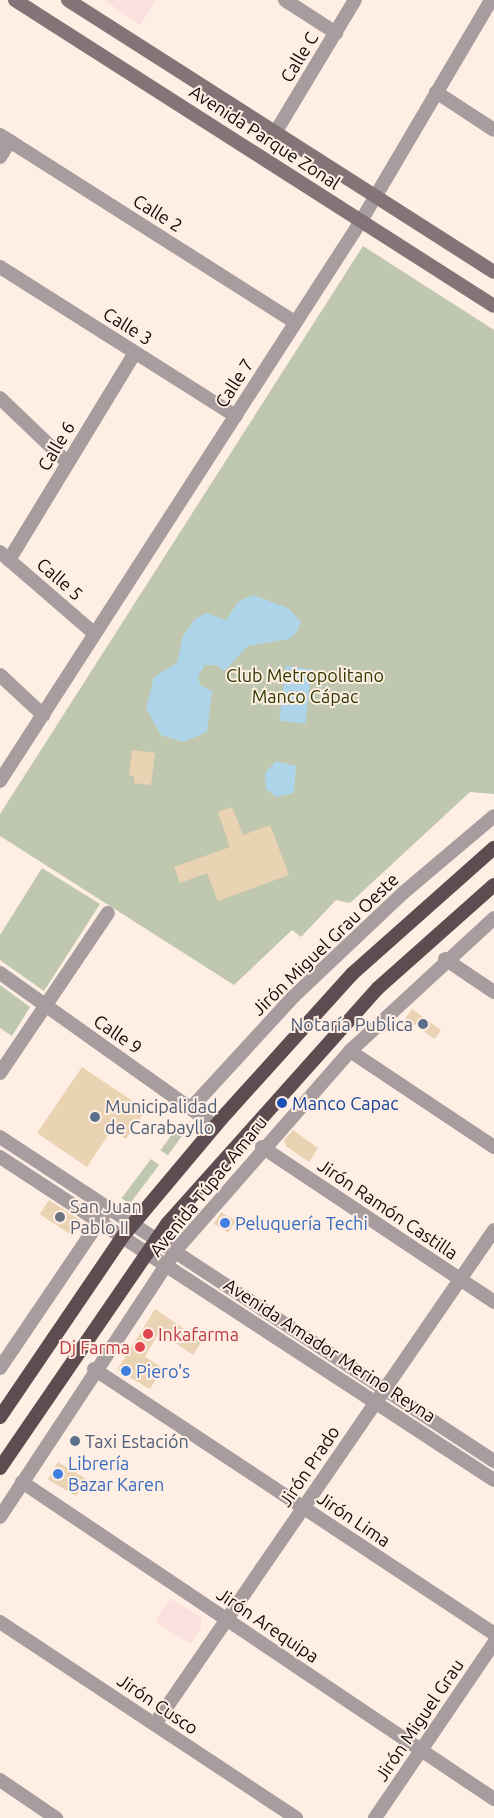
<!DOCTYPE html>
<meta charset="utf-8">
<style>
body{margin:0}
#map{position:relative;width:494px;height:1818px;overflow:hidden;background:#feeee4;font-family:Ubuntu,sans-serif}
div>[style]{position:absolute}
.education>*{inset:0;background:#fbe0e0}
.green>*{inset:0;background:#bfc7ae;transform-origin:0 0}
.water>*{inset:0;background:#aed4ea;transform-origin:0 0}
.building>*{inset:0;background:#ead3b2;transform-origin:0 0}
.minor>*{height:14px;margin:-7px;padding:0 7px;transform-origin:7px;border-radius:7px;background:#a79d9f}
.tertiary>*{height:14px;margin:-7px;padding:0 7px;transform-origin:7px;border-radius:7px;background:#a79d9f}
.secondary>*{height:14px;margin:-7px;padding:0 7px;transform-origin:7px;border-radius:7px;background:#837577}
.trunk>*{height:14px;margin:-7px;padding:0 7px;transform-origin:7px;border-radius:7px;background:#5e4c50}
.dots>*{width:14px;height:14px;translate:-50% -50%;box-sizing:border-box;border:2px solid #feeee4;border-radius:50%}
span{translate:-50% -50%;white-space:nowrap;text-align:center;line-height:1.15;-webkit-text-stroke:4px #feeee4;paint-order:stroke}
.street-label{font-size:18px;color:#100a06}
.park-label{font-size:18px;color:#2e3b00}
.service-label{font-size:18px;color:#4e5e75}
.right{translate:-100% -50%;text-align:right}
.left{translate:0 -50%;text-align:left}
.transit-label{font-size:18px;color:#164399}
.worship-label{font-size:18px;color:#5b616d}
.shop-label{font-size:18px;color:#366cbe}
.health-label{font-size:18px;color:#be3a42}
</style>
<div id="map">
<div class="education">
<div style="clip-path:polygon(104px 0,156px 0,140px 25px)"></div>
<div style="clip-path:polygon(170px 1599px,201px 1617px,201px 1627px,191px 1644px,155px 1622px)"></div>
</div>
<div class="green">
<div style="clip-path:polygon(363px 246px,494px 330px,494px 794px,470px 792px,350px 903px,336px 900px,301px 937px,292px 930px,234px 985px,0 836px,0 814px)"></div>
<div style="clip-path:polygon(42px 868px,100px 904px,44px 991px,0 960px,0 935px)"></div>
<div style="clip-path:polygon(0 985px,30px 1007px,12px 1036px,0 1028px)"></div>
<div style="left:181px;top:1122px;width:9px;height:35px;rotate:36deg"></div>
<div style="left:151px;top:1159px;width:10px;height:49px;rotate:37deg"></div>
</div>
<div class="water">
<div style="clip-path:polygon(253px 595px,288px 608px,301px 622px,297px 632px,289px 639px,248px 646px,224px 671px,217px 665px,205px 665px,198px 676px,200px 685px,212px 691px,207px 732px,183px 742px,161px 735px,146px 708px,154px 677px,177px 663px,183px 636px,195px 619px,206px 613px,226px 620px,239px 601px)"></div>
<div style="left:286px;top:666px;width:26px;height:55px;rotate:7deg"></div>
<div style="clip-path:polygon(276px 761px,296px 766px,294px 793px,276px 797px,266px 789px,265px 773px)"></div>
</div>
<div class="building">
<div style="clip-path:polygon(132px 750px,155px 753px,151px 785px,134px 783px,134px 776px,129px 775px)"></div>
<div style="clip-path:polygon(232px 807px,243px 835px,270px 825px,289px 875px,218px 901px,207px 873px,180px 883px,174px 867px,230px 847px,218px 812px)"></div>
<div style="left:412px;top:1009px;width:36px;height:11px;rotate:36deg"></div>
<div style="clip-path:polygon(82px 1067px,146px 1110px,126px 1139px,112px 1129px,87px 1167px,37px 1133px)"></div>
<div style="clip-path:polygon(293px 1130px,318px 1148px,309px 1162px,286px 1146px,284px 1140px)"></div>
<div style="left:49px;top:1200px;width:37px;height:17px;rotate:33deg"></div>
<div style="left:221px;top:1212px;width:17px;height:14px;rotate:31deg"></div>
<div style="clip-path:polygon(155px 1309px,202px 1341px,193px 1355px,159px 1332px,145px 1357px,163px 1368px,150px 1389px,117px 1370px)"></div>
<div style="left:58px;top:1462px;width:33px;height:20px;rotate:31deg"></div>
</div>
<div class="minor">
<div style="left:285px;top:0;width:61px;rotate:32.9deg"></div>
<div style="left:436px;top:92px;width:69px;rotate:33.2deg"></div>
<div style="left:275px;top:133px;width:155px;rotate:-59deg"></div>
<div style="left:0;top:135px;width:349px;rotate:32.4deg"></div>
<div style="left:0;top:157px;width:19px;rotate:-58deg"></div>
<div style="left:0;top:267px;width:279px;rotate:32.3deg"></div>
<div style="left:0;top:398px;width:94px;rotate:43.7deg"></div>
<div style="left:0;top:552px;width:125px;rotate:40.8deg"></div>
<div style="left:9px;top:560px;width:242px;rotate:-58.7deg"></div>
<div style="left:0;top:675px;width:59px;rotate:42.9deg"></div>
<div style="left:0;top:781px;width:666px;rotate:-57.19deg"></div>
<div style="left:361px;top:221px;width:256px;rotate:-59.5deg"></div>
<div style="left:445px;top:959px;width:59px;rotate:34deg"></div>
<div style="left:0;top:973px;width:264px;rotate:35.4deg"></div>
<div style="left:350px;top:1051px;width:173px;rotate:33.7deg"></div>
<div style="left:0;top:1073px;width:193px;rotate:-56deg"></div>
<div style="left:191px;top:1108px;width:151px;rotate:-47.4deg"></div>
<div style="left:293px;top:997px;width:151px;rotate:-43.4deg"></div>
<div style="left:403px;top:893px;width:119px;rotate:-40.2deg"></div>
<div style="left:262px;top:1147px;width:279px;rotate:33.7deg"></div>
<div style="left:0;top:1368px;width:194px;rotate:-55.9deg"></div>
<div style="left:94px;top:1369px;width:480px;rotate:33.5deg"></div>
<div style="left:22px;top:1482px;width:569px;rotate:33.89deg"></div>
<div style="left:0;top:1517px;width:320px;rotate:-56.6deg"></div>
<div style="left:176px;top:1250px;width:264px;rotate:-48.8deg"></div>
<div style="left:350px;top:1051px;width:196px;rotate:-42.7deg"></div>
<div style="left:0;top:1622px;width:355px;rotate:33.5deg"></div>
<div style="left:155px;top:1724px;width:599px;rotate:-55.54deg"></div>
<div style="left:0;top:1780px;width:68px;rotate:34.2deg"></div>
<div style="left:375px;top:1818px;width:212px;rotate:-55.8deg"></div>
</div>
<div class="tertiary">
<div style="left:0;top:1137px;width:591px;rotate:33.26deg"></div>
<div style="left:0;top:1157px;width:590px;rotate:33.18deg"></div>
</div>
<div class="secondary">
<div style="left:15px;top:0;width:568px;rotate:32.57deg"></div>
<div style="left:68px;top:0;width:505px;rotate:32.56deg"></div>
</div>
<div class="trunk">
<div style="left:0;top:1417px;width:219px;rotate:-55.8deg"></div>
<div style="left:123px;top:1236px;width:154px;rotate:-50deg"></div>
<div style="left:222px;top:1118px;width:194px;rotate:-47.9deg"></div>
<div style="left:352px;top:974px;width:190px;rotate:-41.6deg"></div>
<div style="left:0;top:1468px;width:296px;rotate:-55.6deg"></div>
<div style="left:167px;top:1224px;width:317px;rotate:-48.2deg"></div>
<div style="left:378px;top:988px;width:155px;rotate:-41.6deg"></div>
</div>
<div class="dots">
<div style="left:423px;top:1024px;background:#5c6f8a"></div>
<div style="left:282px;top:1103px;background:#1a4fb4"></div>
<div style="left:95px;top:1117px;background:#5c6f8a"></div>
<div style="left:60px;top:1217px;background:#6b7280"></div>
<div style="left:225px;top:1223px;background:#3f7fe0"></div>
<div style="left:148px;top:1334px;background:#e0444e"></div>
<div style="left:140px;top:1347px;background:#e0444e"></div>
<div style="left:126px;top:1371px;background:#3f7fe0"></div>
<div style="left:75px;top:1441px;background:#5c6f8a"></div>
<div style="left:58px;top:1474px;background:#3f7fe0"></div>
</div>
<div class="street-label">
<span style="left:299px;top:57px;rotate:-59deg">Calle C</span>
<span style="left:265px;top:137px;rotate:33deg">Avenida Parque Zonal</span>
<span style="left:158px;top:213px;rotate:32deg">Calle 2</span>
<span style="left:128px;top:326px;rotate:32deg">Calle 3</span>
<span style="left:234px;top:383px;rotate:-57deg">Calle 7</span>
<span style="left:56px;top:446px;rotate:-59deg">Calle 6</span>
<span style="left:60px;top:579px;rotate:41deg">Calle 5</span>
<span style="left:325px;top:944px;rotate:-44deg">Jirón Miguel Grau Oeste</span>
<span style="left:118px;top:1034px;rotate:35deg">Calle 9</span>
<span style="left:208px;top:1186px;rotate:-51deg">Avenida Túpac Amaru</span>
<span style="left:388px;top:1209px;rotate:34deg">Jirón Ramón Castilla</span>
<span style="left:330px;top:1350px;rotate:33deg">Avenida Amador Merino Reyna</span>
<span style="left:309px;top:1466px;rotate:-56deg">Jirón Prado</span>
<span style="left:354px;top:1519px;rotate:34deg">Jirón Lima</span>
<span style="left:268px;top:1625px;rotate:34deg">Jirón Arequipa</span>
<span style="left:158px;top:1704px;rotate:34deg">Jirón Cusco</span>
<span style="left:419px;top:1720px;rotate:-56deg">Jirón Miguel Grau</span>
</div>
<div class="park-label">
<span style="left:305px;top:686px">Club Metropolitano<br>Manco Cápac</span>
</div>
<div class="service-label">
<span class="right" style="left:413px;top:1024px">Notaría Publica</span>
<span class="left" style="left:105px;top:1117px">Municipalidad<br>de Carabayllo</span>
<span class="left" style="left:85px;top:1441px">Taxi Estación</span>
</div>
<div class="transit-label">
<span class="left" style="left:292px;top:1103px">Manco Capac</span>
</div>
<div class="worship-label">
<span class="left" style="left:70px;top:1217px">San Juan<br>Pablo II</span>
</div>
<div class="shop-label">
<span class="left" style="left:235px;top:1223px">Peluquería Techi</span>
<span class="left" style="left:136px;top:1371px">Piero's</span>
<span class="left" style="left:68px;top:1474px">Librería<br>Bazar Karen</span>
</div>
<div class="health-label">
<span class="left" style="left:158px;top:1334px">Inkafarma</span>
<span class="right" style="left:130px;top:1347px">Dj Farma</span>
</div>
</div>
